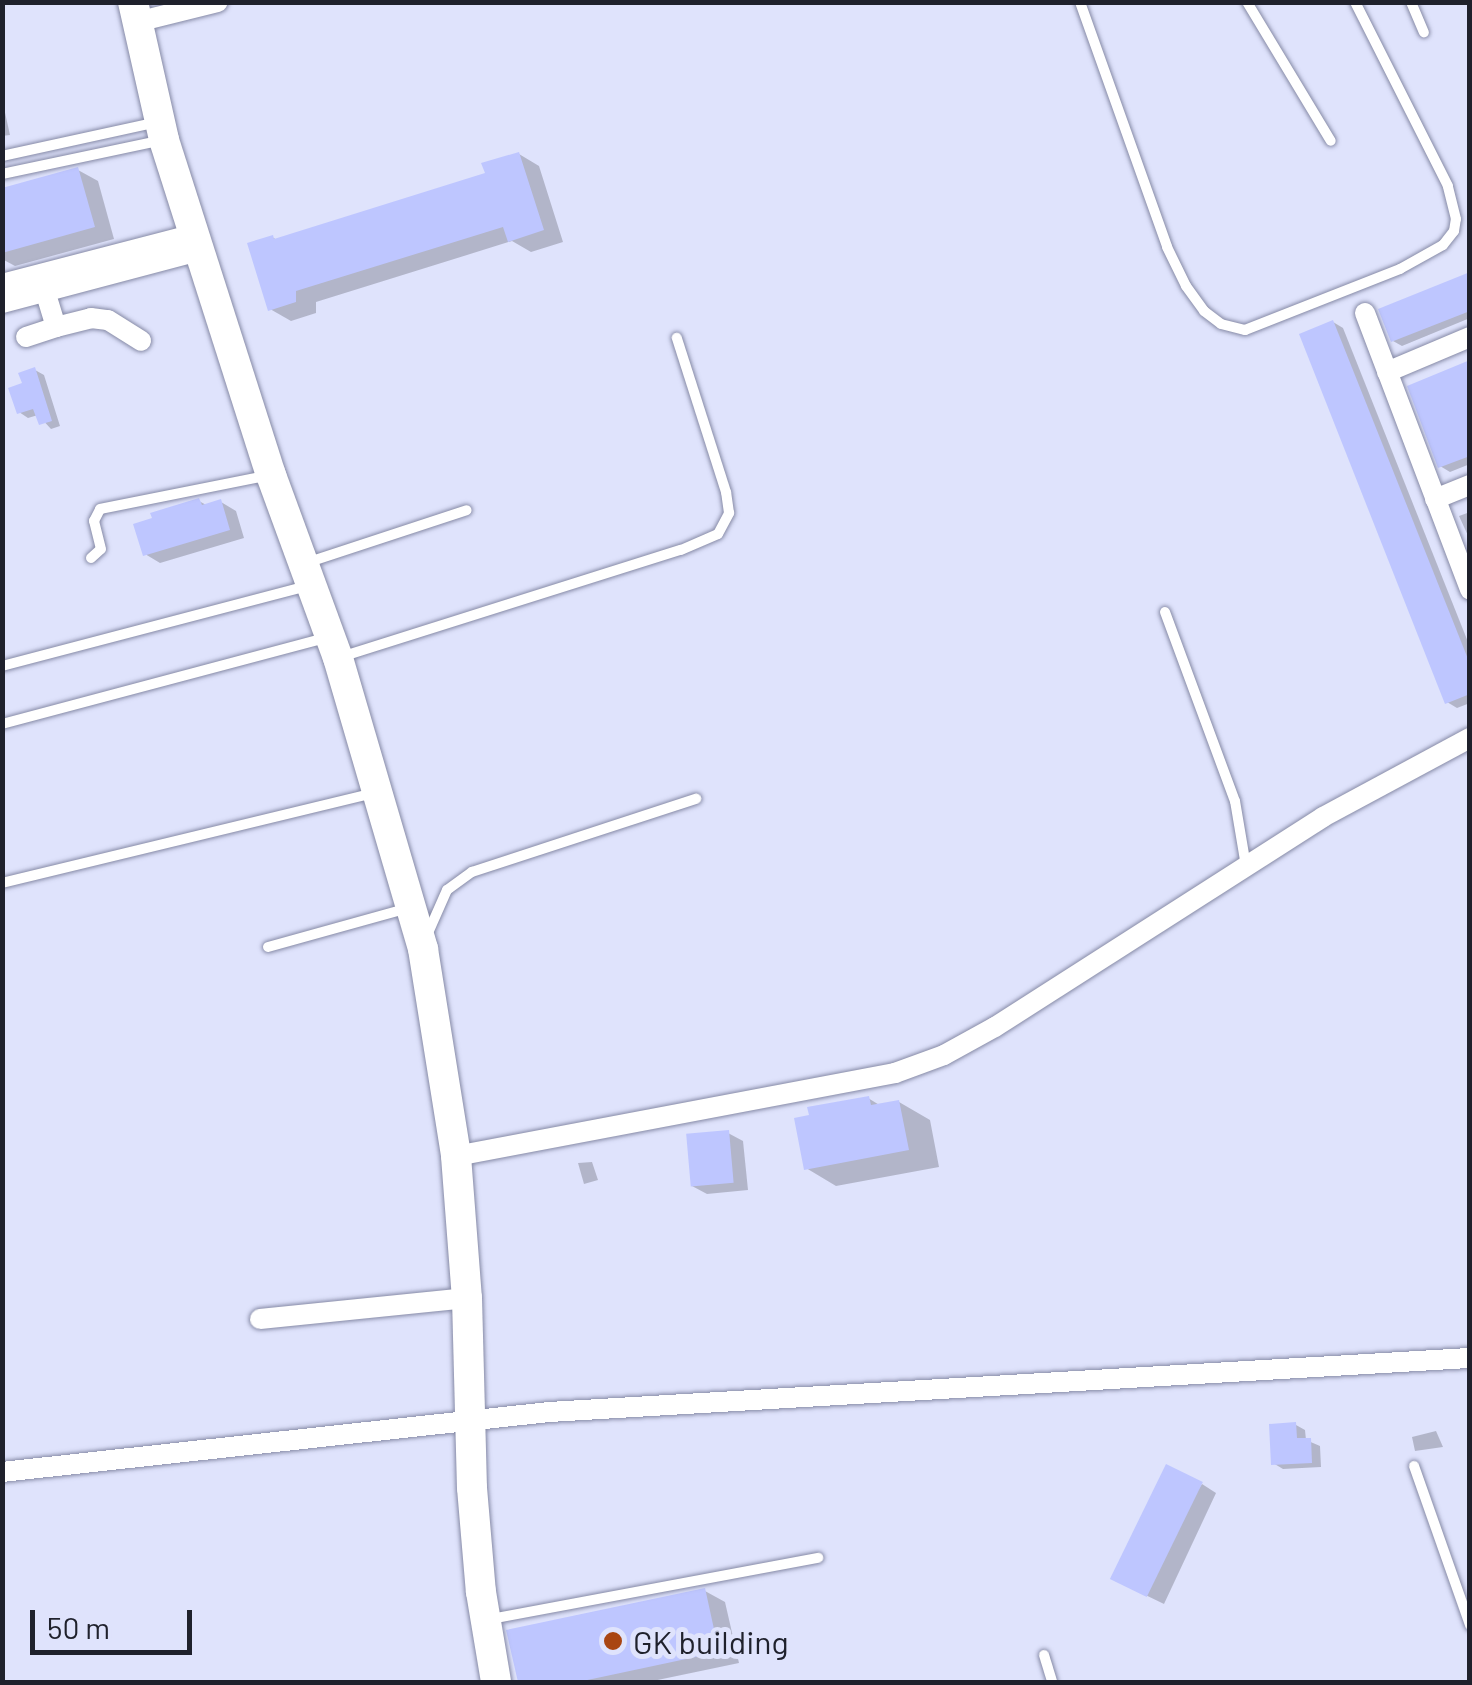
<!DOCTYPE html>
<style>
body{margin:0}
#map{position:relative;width:1472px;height:1685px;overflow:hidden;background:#dfe3fc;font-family:Barlow,sans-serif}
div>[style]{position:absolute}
.shadow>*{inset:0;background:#0003}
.building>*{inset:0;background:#bec6ff;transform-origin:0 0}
.roads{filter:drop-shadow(0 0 2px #868aa6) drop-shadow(0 0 2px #868aa6)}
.service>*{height:10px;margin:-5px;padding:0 5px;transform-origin:5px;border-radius:5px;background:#fff}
.minor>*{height:20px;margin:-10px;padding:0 10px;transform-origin:10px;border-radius:10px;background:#fff}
.secondary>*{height:30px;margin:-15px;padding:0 15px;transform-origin:15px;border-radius:15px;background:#fff}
.dots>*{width:28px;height:28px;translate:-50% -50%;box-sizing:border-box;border:5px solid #dfe3fc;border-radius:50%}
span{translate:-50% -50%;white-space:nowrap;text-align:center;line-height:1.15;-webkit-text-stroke:10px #dfe3fc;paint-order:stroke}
.poi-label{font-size:32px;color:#1f212c}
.left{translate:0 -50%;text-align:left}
.frame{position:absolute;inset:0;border:5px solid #1f212c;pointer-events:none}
.scale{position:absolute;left:30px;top:1610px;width:162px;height:45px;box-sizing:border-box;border:5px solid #1f212c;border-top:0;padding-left:12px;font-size:30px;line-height:35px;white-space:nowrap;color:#1f212c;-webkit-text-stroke:8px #dfe3fc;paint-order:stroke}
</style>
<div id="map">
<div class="shadow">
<div style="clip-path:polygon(2px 99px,10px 135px,2px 136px)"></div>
<div style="clip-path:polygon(519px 154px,539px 166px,563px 242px,531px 252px,512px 241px,316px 302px,316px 313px,291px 321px,270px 309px,272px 237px,277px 240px,488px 175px)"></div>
<div style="clip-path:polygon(78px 170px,98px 181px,114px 239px,15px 266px,2px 259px,2px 190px)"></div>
<div style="clip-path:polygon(1470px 275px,1470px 318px,1402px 346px,1393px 341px)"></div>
<div style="clip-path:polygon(1333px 322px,1343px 328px,1470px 647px,1470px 703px,1457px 708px,1447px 702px)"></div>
<div style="clip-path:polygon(1470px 363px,1470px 464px,1450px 472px,1440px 466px)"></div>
<div style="clip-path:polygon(35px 370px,44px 375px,60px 426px,51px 429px,38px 415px,28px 418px,19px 412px)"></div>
<div style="clip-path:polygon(199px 501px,208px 506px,221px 502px,236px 511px,244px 538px,160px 563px,145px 554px)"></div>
<div style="clip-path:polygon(1470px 512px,1470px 540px,1459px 516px)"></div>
<div style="clip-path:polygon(868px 1098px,881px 1106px,899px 1102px,930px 1120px,939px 1167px,836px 1186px,806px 1168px)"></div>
<div style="clip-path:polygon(728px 1133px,743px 1141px,748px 1190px,707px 1194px,692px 1186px)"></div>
<div style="clip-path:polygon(592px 1162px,598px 1180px,584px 1184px,578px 1163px)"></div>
<div style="clip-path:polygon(1296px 1425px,1305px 1430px,1306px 1440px,1320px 1446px,1321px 1467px,1283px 1469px,1273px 1463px)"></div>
<div style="clip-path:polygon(1436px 1431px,1443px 1447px,1415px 1451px,1412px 1437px)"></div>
<div style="clip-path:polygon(1202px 1484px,1216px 1493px,1164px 1604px,1129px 1587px)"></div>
<div style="clip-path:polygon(705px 1591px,725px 1602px,739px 1663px,648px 1682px,520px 1682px,509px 1632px)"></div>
</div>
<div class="building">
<div style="clip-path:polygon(519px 152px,544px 230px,508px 242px,503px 227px,296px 291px,296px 302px,268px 311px,247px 243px,273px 235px,274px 239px,485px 173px,481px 163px)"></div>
<div style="clip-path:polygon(78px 167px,95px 227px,2px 253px,2px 188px)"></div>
<div style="clip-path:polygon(1470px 272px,1470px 311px,1391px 342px,1378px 309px)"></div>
<div style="clip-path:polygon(1333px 320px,1470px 664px,1470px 694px,1445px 704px,1299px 334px)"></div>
<div style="clip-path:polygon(1470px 360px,1470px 456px,1438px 468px,1407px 386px)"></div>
<div style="clip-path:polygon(35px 367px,52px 421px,39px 425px,33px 409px,17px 414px,8px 388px,22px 383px,18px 373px)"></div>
<div style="clip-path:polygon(199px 498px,202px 505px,221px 499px,230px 530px,143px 556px,133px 524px,152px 518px,150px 513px)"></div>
<div style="clip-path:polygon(869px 1096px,871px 1105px,899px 1100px,909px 1150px,804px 1170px,794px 1118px,809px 1115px,807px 1107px)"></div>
<div style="left:729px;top:1130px;width:53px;height:43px;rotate:85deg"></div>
<div style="clip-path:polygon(1296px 1422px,1297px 1438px,1311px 1438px,1312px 1463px,1271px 1465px,1269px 1424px)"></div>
<div style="left:1166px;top:1464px;width:41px;height:128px;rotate:26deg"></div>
<div style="clip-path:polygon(705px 1588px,719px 1652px,578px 1682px,518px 1682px,506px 1630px)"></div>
</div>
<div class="roads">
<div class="service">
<div style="left:1080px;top:2px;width:260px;rotate:70.4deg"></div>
<div style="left:1167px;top:247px;width:43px;rotate:64deg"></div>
<div style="left:1186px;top:286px;width:31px;rotate:54deg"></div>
<div style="left:1204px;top:311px;width:21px;rotate:37deg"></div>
<div style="left:1221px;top:324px;width:25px;rotate:14deg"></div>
<div style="left:1245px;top:330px;width:167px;rotate:-21.5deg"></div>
<div style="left:1400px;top:269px;width:49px;rotate:-29.2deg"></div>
<div style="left:1443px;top:245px;width:18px;rotate:-52deg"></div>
<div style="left:1454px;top:231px;width:12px;rotate:-81deg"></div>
<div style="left:1456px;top:219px;width:34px;rotate:-104deg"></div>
<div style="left:1448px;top:186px;width:206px;rotate:-116.8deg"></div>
<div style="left:1247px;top:2px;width:162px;rotate:58.9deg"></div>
<div style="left:1411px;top:2px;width:33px;rotate:67deg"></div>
<div style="left:2px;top:156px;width:160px;rotate:-12.3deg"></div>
<div style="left:2px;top:174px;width:165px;rotate:-11.9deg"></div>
<div style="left:91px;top:558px;width:13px;rotate:-42deg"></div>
<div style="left:101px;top:549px;width:29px;rotate:-104deg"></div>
<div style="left:94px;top:521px;width:13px;rotate:-63deg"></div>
<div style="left:100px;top:509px;width:173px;rotate:-11.3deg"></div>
<div style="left:306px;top:563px;width:169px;rotate:-18.2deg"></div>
<div style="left:1165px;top:612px;width:202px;rotate:69.7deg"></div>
<div style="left:1235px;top:801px;width:66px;rotate:80.4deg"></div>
<div style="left:344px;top:656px;width:353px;rotate:-17.5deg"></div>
<div style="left:681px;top:550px;width:40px;rotate:-23.4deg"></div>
<div style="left:718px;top:534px;width:24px;rotate:-62deg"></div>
<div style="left:729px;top:513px;width:21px;rotate:-98deg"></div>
<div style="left:726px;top:492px;width:162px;rotate:-107.7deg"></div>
<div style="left:2px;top:666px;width:318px;rotate:-14.7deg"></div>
<div style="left:2px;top:724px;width:334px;rotate:-14.9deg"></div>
<div style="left:2px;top:883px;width:382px;rotate:-13.6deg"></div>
<div style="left:428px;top:933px;width:47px;rotate:-66.2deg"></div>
<div style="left:447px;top:890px;width:31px;rotate:-36deg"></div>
<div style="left:472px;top:872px;width:236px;rotate:-18.1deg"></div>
<div style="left:268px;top:947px;width:142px;rotate:-15.5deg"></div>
<div style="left:1414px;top:1466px;width:169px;rotate:70.6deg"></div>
<div style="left:491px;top:1619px;width:333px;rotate:-10.6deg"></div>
<div style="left:1044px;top:1655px;width:28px;rotate:73deg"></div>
</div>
<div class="minor">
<div style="left:137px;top:22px;width:83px;rotate:-13.9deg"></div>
<div style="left:2px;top:284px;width:198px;rotate:-14.6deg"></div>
<div style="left:2px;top:303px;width:204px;rotate:-14.8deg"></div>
<div style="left:1365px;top:313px;width:296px;rotate:69.2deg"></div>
<div style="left:56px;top:327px;width:36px;rotate:-14deg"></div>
<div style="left:91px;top:318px;width:17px;rotate:7deg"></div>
<div style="left:108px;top:320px;width:39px;rotate:32deg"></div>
<div style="left:26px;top:337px;width:32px;rotate:-18deg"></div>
<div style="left:56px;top:327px;width:48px;rotate:-106.9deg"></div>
<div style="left:1387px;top:372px;width:90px;rotate:-22.9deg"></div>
<div style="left:1435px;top:499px;width:38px;rotate:-22deg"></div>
<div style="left:456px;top:1156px;width:447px;rotate:-10.7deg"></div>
<div style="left:895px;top:1073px;width:52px;rotate:-20.2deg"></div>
<div style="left:944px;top:1055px;width:58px;rotate:-28.8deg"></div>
<div style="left:995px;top:1027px;width:389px;rotate:-32.6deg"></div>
<div style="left:1323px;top:817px;width:167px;rotate:-28.3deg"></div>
<div style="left:260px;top:1319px;width:208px;rotate:-5.8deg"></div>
<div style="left:2px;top:1472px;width:550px;rotate:-6.26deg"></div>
<div style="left:549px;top:1412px;width:923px;rotate:-3.36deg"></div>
</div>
<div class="secondary">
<div style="left:133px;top:2px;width:141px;rotate:77.3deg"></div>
<div style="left:164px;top:140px;width:352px;rotate:72.3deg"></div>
<div style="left:271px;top:475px;width:195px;rotate:69.9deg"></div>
<div style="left:338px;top:658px;width:303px;rotate:73.7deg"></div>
<div style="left:423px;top:949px;width:210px;rotate:80.9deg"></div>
<div style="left:456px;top:1156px;width:142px;rotate:85.6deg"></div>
<div style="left:467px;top:1298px;width:190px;rotate:88.5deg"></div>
<div style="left:472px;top:1488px;width:104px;rotate:85.1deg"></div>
<div style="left:481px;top:1592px;width:91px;rotate:80.5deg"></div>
</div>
</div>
<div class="dots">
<div style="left:613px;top:1641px;background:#a94512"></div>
</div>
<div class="poi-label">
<span class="left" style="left:633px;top:1641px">GK building</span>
</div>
<div class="frame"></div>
<div class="scale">50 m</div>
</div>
